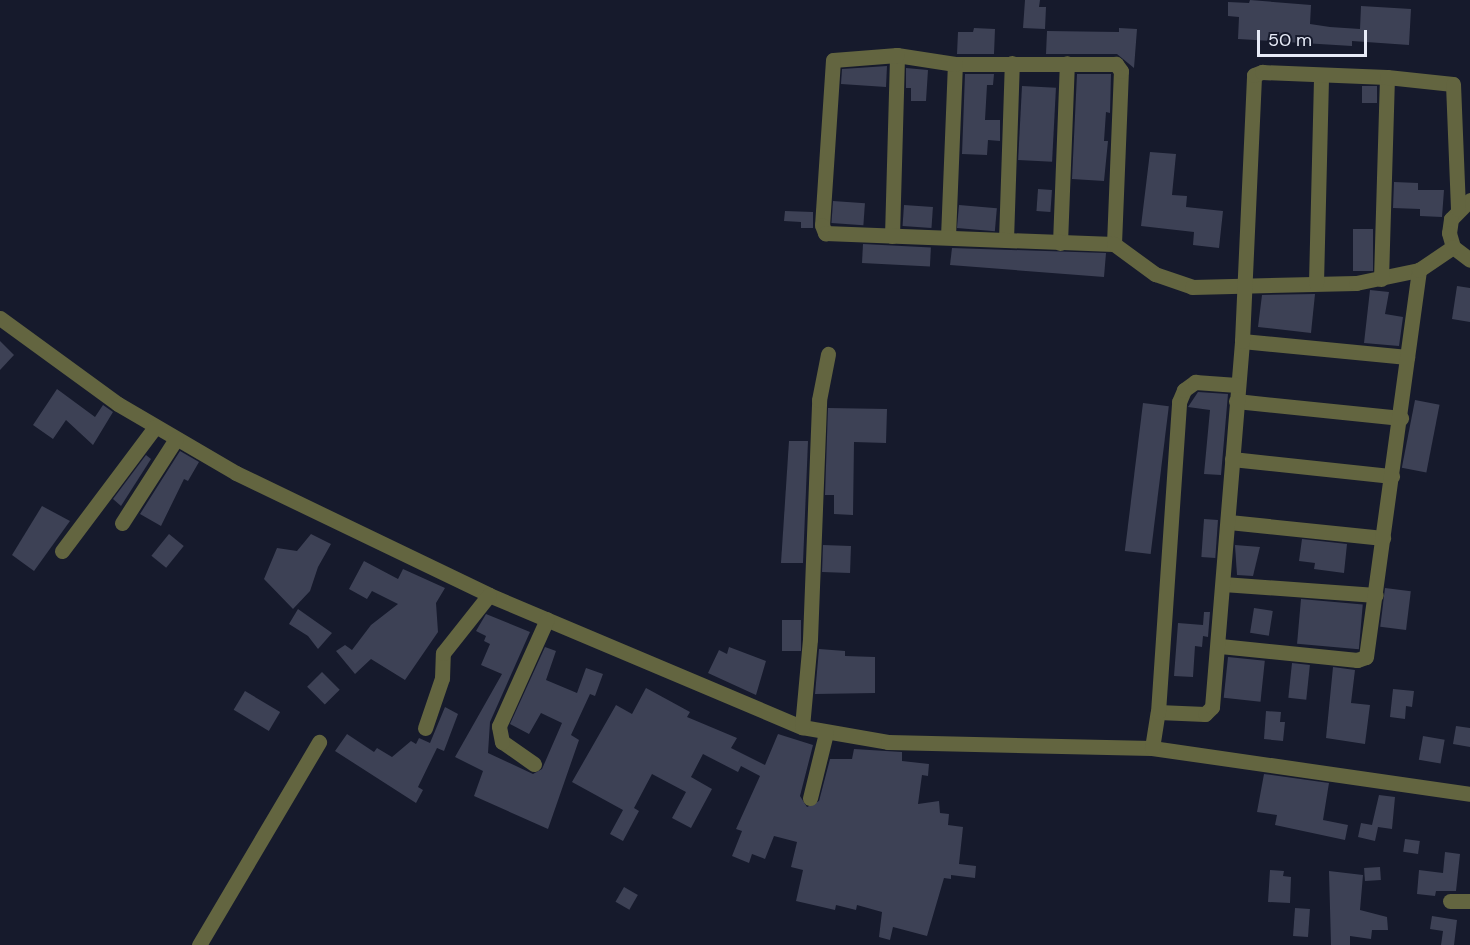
<!DOCTYPE html>
<style>
body{margin:0}
#map{position:relative;width:1470px;height:945px;overflow:hidden;background:#161a2c;font-family:"DM Sans",sans-serif}
div>[style]{position:absolute}
.building>*{inset:0;background:#3d4155;transform-origin:0 0}
.minor>*{height:15px;margin:-7.5px;padding:0 7.5px;transform-origin:7.5px;border-radius:7.5px;background:#636540}
span{translate:-50% -50%;white-space:nowrap;text-align:center;line-height:1.15;-webkit-text-stroke:5px #161a2c;paint-order:stroke}
.scale{position:absolute;left:1257px;top:30px;width:110px;height:27px;box-sizing:border-box;border:3px solid #e7ebf7;border-top:0;padding-left:8px;font-size:18px;line-height:21px;white-space:nowrap;color:#e7ebf7;-webkit-text-stroke:4px #161a2c;paint-order:stroke}
</style>
<div id="map">
<div class="building">
<div style="clip-path:polygon(1025px 0,1040px 0,1039px 7px,1046px 7px,1045px 29px,1023px 28px)"></div>
<div style="clip-path:polygon(1250px 0,1311px 5px,1310px 24px,1330px 27px,1360px 29px,1361px 6px,1411px 9px,1409px 45px,1352px 41px,1352px 46px,1238px 39px,1239px 17px,1228px 16px,1228px 2px,1249px 3px)"></div>
<div style="clip-path:polygon(974px 28px,995px 29px,994px 54px,957px 54px,958px 32px,973px 32px)"></div>
<div style="clip-path:polygon(1119px 28px,1137px 29px,1134px 68px,1117px 54px,1046px 54px,1047px 31px,1119px 32px)"></div>
<div style="clip-path:polygon(887px 66px,886px 87px,841px 84px,842px 69px)"></div>
<div style="clip-path:polygon(906px 68px,928px 70px,926px 101px,911px 101px,911px 88px,906px 88px)"></div>
<div style="clip-path:polygon(965px 74px,994px 74px,993px 85px,987px 85px,985px 120px,1000px 120px,1000px 141px,988px 140px,987px 155px,962px 154px)"></div>
<div style="clip-path:polygon(1077px 74px,1111px 74px,1110px 113px,1106px 112px,1104px 141px,1108px 141px,1104px 181px,1072px 179px)"></div>
<div style="left:1022px;top:86px;width:34px;height:74px;rotate:3deg"></div>
<div style="left:1362px;top:86px;width:15px;height:17px"></div>
<div style="clip-path:polygon(1150px 152px,1176px 154px,1172px 195px,1187px 196px,1186px 207px,1223px 211px,1219px 248px,1193px 245px,1194px 232px,1141px 226px)"></div>
<div style="clip-path:polygon(1394px 182px,1418px 183px,1418px 190px,1444px 190px,1442px 217px,1420px 216px,1420px 209px,1393px 208px)"></div>
<div style="left:1038px;top:189px;width:14px;height:22px;rotate:4deg"></div>
<div style="left:833px;top:201px;width:32px;height:22px;rotate:4deg"></div>
<div style="left:904px;top:205px;width:29px;height:21px;rotate:4deg"></div>
<div style="left:959px;top:205px;width:38px;height:23px;rotate:5deg"></div>
<div style="clip-path:polygon(785px 211px,813px 212px,813px 228px,801px 228px,801px 222px,784px 221px)"></div>
<div style="left:1353px;top:229px;width:20px;height:42px"></div>
<div style="left:863px;top:244px;width:68px;height:19px;rotate:3deg"></div>
<div style="clip-path:polygon(952px 248px,1106px 253px,1104px 277px,950px 265px)"></div>
<div style="clip-path:polygon(1457px 286px,1470px 288px,1470px 322px,1452px 319px)"></div>
<div style="clip-path:polygon(1370px 290px,1389px 292px,1385px 314px,1403px 317px,1399px 346px,1364px 343px)"></div>
<div style="clip-path:polygon(1315px 294px,1311px 333px,1258px 327px,1262px 295px)"></div>
<div style="clip-path:polygon(0 341px,14px 355px,0 370px)"></div>
<div style="clip-path:polygon(57px 389px,95px 417px,103px 405px,113px 412px,93px 445px,66px 420px,53px 439px,33px 425px)"></div>
<div style="clip-path:polygon(1198px 392px,1228px 394px,1221px 475px,1204px 474px,1210px 410px,1188px 407px)"></div>
<div style="left:1415px;top:400px;width:25px;height:69px;rotate:11deg"></div>
<div style="left:1143px;top:403px;width:26px;height:149px;rotate:7deg"></div>
<div style="clip-path:polygon(828px 408px,887px 409px,886px 443px,854px 442px,853px 515px,834px 514px,834px 495px,825px 495px)"></div>
<div style="clip-path:polygon(789px 441px,808px 441px,803px 563px,781px 563px)"></div>
<div style="clip-path:polygon(180px 451px,199px 462px,188px 481px,184px 479px,161px 526px,140px 514px)"></div>
<div style="clip-path:polygon(146px 455px,151px 459px,121px 506px,113px 499px)"></div>
<div style="clip-path:polygon(42px 506px,70px 521px,34px 571px,12px 555px)"></div>
<div style="left:1204px;top:519px;width:14px;height:38px;rotate:4deg"></div>
<div style="left:169px;top:534px;width:19px;height:28px;rotate:39deg"></div>
<div style="clip-path:polygon(311px 534px,331px 544px,318px 567px,310px 591px,293px 609px,264px 579px,277px 548px,297px 551px)"></div>
<div style="clip-path:polygon(1302px 539px,1347px 544px,1344px 573px,1314px 569px,1315px 563px,1299px 561px)"></div>
<div style="left:823px;top:545px;width:28px;height:27px;rotate:2deg"></div>
<div style="clip-path:polygon(1235px 545px,1260px 547px,1253px 576px,1237px 575px)"></div>
<div style="clip-path:polygon(364px 561px,398px 579px,403px 569px,445px 588px,436px 603px,438px 632px,405px 680px,371px 659px,355px 674px,336px 651px,345px 645px,352px 650px,371px 625px,398px 604px,372px 591px,367px 599px,349px 589px)"></div>
<div style="left:1385px;top:588px;width:26px;height:39px;rotate:7deg"></div>
<div style="left:1301px;top:599px;width:62px;height:45px;rotate:5deg"></div>
<div style="left:1254px;top:608px;width:19px;height:25px;rotate:9deg"></div>
<div style="clip-path:polygon(298px 609px,332px 633px,318px 649px,308px 636px,289px 624px)"></div>
<div style="clip-path:polygon(1204px 612px,1210px 612px,1208px 637px,1203px 636px,1202px 647px,1195px 646px,1193px 677px,1174px 676px,1178px 623px,1203px 625px)"></div>
<div style="clip-path:polygon(486px 614px,530px 632px,490px 722px,488px 753px,533px 774px,542px 769px,562px 723px,541px 713px,529px 734px,510px 724px,545px 647px,556px 651px,546px 680px,577px 693px,586px 668px,603px 674px,595px 696px,590px 694px,571px 735px,579px 740px,548px 829px,474px 796px,483px 771px,455px 757px,502px 674px,481px 665px,490px 644px,484px 641px,486px 636px,476px 631px)"></div>
<div style="left:782px;top:620px;width:19px;height:31px"></div>
<div style="clip-path:polygon(729px 647px,766px 661px,756px 695px,708px 673px,719px 650px,727px 654px)"></div>
<div style="clip-path:polygon(819px 649px,845px 651px,845px 656px,875px 657px,875px 693px,815px 694px)"></div>
<div style="left:1228px;top:657px;width:37px;height:41px;rotate:6deg"></div>
<div style="left:1292px;top:663px;width:18px;height:35px;rotate:6deg"></div>
<div style="clip-path:polygon(1333px 667px,1355px 670px,1351px 703px,1370px 705px,1365px 744px,1326px 738px)"></div>
<div style="left:322px;top:672px;width:25px;height:21px;rotate:45deg"></div>
<div style="clip-path:polygon(646px 688px,690px 712px,687px 717px,737px 738px,731px 748px,765px 765px,778px 734px,813px 745px,800px 796px,807px 807px,819px 801px,830px 759px,852px 759px,854px 749px,902px 752px,902px 761px,929px 764px,928px 776px,922px 775px,918px 804px,939px 801px,940px 813px,949px 814px,948px 825px,963px 827px,959px 864px,976px 866px,975px 878px,951px 875px,951px 879px,944px 878px,927px 936px,893px 927px,890px 940px,879px 937px,882px 912px,857px 905px,856px 910px,836px 905px,835px 910px,796px 901px,803px 870px,791px 867px,797px 842px,774px 836px,765px 859px,752px 854px,749px 863px,732px 856px,742px 831px,736px 829px,760px 776px,741px 766px,738px 772px,703px 754px,691px 777px,712px 789px,691px 828px,672px 818px,686px 792px,652px 774px,634px 808px,639px 811px,623px 841px,610px 834px,623px 810px,572px 782px,616px 705px,632px 714px)"></div>
<div style="clip-path:polygon(1393px 689px,1414px 691px,1412px 707px,1406px 706px,1405px 719px,1390px 717px)"></div>
<div style="left:245px;top:691px;width:41px;height:22px;rotate:31deg"></div>
<div style="clip-path:polygon(445px 707px,458px 714px,444px 751px,437px 748px,418px 787px,423px 790px,416px 803px,335px 751px,347px 734px,374px 752px,377px 748px,392px 757px,411px 741px,416px 744px,419px 738px,430px 743px)"></div>
<div style="clip-path:polygon(1266px 711px,1281px 712px,1280px 722px,1285px 722px,1283px 741px,1264px 739px)"></div>
<div style="clip-path:polygon(1456px 726px,1470px 728px,1470px 747px,1453px 744px)"></div>
<div style="left:1423px;top:736px;width:22px;height:24px;rotate:10deg"></div>
<div style="clip-path:polygon(1264px 774px,1329px 783px,1323px 820px,1348px 825px,1345px 840px,1275px 825px,1277px 815px,1257px 812px)"></div>
<div style="clip-path:polygon(1379px 795px,1395px 797px,1392px 829px,1378px 827px,1375px 841px,1358px 837px,1361px 823px,1372px 825px)"></div>
<div style="left:1405px;top:839px;width:15px;height:13px;rotate:8deg"></div>
<div style="clip-path:polygon(1445px 852px,1460px 854px,1456px 891px,1436px 891px,1435px 896px,1417px 894px,1419px 870px,1443px 873px)"></div>
<div style="left:1380px;top:867px;width:13px;height:16px;rotate:86deg"></div>
<div style="clip-path:polygon(1270px 870px,1284px 871px,1283px 876px,1291px 877px,1290px 903px,1268px 902px)"></div>
<div style="clip-path:polygon(1329px 871px,1363px 875px,1360px 910px,1387px 917px,1388px 930px,1372px 930px,1371px 939px,1350px 936px,1350px 945px,1331px 945px)"></div>
<div style="left:624px;top:887px;width:16px;height:17px;rotate:30deg"></div>
<div style="left:1295px;top:908px;width:15px;height:28px;rotate:4deg"></div>
<div style="clip-path:polygon(1432px 916px,1457px 920px,1454px 945px,1441px 945px,1443px 931px,1430px 929px)"></div>
</div>
<div class="minor">
<div style="left:1470px;top:200px;width:27px;rotate:135deg"></div>
<div style="left:1451px;top:219px;width:14px;rotate:98deg"></div>
<div style="left:1449px;top:233px;width:15px;rotate:74deg"></div>
<div style="left:1453px;top:247px;width:21px;rotate:37deg"></div>
<div style="left:892px;top:236px;width:181px;rotate:-88.4deg"></div>
<div style="left:948px;top:237px;width:173px;rotate:-87.7deg"></div>
<div style="left:1006px;top:240px;width:177px;rotate:-88.1deg"></div>
<div style="left:1060px;top:243px;width:180px;rotate:-87.8deg"></div>
<div style="left:1114px;top:244px;width:173px;rotate:-87.7deg"></div>
<div style="left:1121px;top:71px;width:9px;rotate:-126deg"></div>
<div style="left:1116px;top:64px;width:161px;rotate:180deg"></div>
<div style="left:955px;top:64px;width:59px;rotate:-171.2deg"></div>
<div style="left:897px;top:55px;width:64px;rotate:175.5deg"></div>
<div style="left:833px;top:60px;width:165px;rotate:93.8deg"></div>
<div style="left:822px;top:225px;width:9px;rotate:69deg"></div>
<div style="left:825px;top:233px;width:289px;rotate:2.2deg"></div>
<div style="left:1114px;top:244px;width:51px;rotate:36.2deg"></div>
<div style="left:1155px;top:274px;width:39px;rotate:19deg"></div>
<div style="left:1192px;top:287px;width:164px;rotate:-1.4deg"></div>
<div style="left:1356px;top:283px;width:64px;rotate:-11.7deg"></div>
<div style="left:1381px;top:279px;width:202px;rotate:-88.3deg"></div>
<div style="left:1316px;top:283px;width:208px;rotate:-88.6deg"></div>
<div style="left:0;top:318px;width:146px;rotate:36.1deg"></div>
<div style="left:118px;top:404px;width:137px;rotate:30.3deg"></div>
<div style="left:236px;top:473px;width:281px;rotate:25.7deg"></div>
<div style="left:489px;top:595px;width:340px;rotate:22.9deg"></div>
<div style="left:802px;top:727px;width:87px;rotate:9.9deg"></div>
<div style="left:888px;top:742px;width:264px;rotate:1.3deg"></div>
<div style="left:1152px;top:748px;width:321px;rotate:8.2deg"></div>
<div style="left:1242px;top:341px;width:166px;rotate:5.5deg"></div>
<div style="left:1236px;top:401px;width:166px;rotate:5.9deg"></div>
<div style="left:1232px;top:459px;width:161px;rotate:6.1deg"></div>
<div style="left:1229px;top:522px;width:155px;rotate:5.9deg"></div>
<div style="left:122px;top:523px;width:100px;rotate:-57.3deg"></div>
<div style="left:62px;top:551px;width:155px;rotate:-53.1deg"></div>
<div style="left:1223px;top:584px;width:153px;rotate:4.1deg"></div>
<div style="left:1220px;top:646px;width:138px;rotate:5.8deg"></div>
<div style="left:1357px;top:660px;width:9px;rotate:-18deg"></div>
<div style="left:1366px;top:657px;width:391px;rotate:-82.2deg"></div>
<div style="left:1419px;top:270px;width:41px;rotate:-34.1deg"></div>
<div style="left:1158px;top:712px;width:47px;rotate:2.4deg"></div>
<div style="left:1205px;top:714px;width:10px;rotate:-45deg"></div>
<div style="left:1212px;top:707px;width:367px;rotate:-85.3deg"></div>
<div style="left:1242px;top:341px;width:266px;rotate:-87.4deg"></div>
<div style="left:1254px;top:75px;width:9px;rotate:-21deg"></div>
<div style="left:1262px;top:72px;width:125px;rotate:2.3deg"></div>
<div style="left:1387px;top:77px;width:66px;rotate:6.1deg"></div>
<div style="left:1453px;top:84px;width:125px;rotate:87.7deg"></div>
<div style="left:802px;top:727px;width:88px;rotate:-84.8deg"></div>
<div style="left:810px;top:639px;width:239px;rotate:-87.8deg"></div>
<div style="left:819px;top:400px;width:47px;rotate:-78.9deg"></div>
<div style="left:425px;top:728px;width:53px;rotate:-71.2deg"></div>
<div style="left:442px;top:678px;width:25px;rotate:-88deg"></div>
<div style="left:443px;top:653px;width:74px;rotate:-51.6deg"></div>
<div style="left:1152px;top:748px;width:36px;rotate:-81deg"></div>
<div style="left:1158px;top:712px;width:311px;rotate:-86.1deg"></div>
<div style="left:1179px;top:402px;width:13px;rotate:-67deg"></div>
<div style="left:1184px;top:390px;width:14px;rotate:-36deg"></div>
<div style="left:1195px;top:382px;width:42px;rotate:4.1deg"></div>
<div style="left:534px;top:764px;width:39px;rotate:-145deg"></div>
<div style="left:502px;top:742px;width:16px;rotate:-101deg"></div>
<div style="left:499px;top:726px;width:117px;rotate:-65.8deg"></div>
<div style="left:810px;top:798px;width:67px;rotate:-76.2deg"></div>
<div style="left:1450px;top:901px;width:20px"></div>
<div style="left:199px;top:945px;width:236px;rotate:-59.4deg"></div>
</div>
<div class="scale">50 m</div>
</div>
